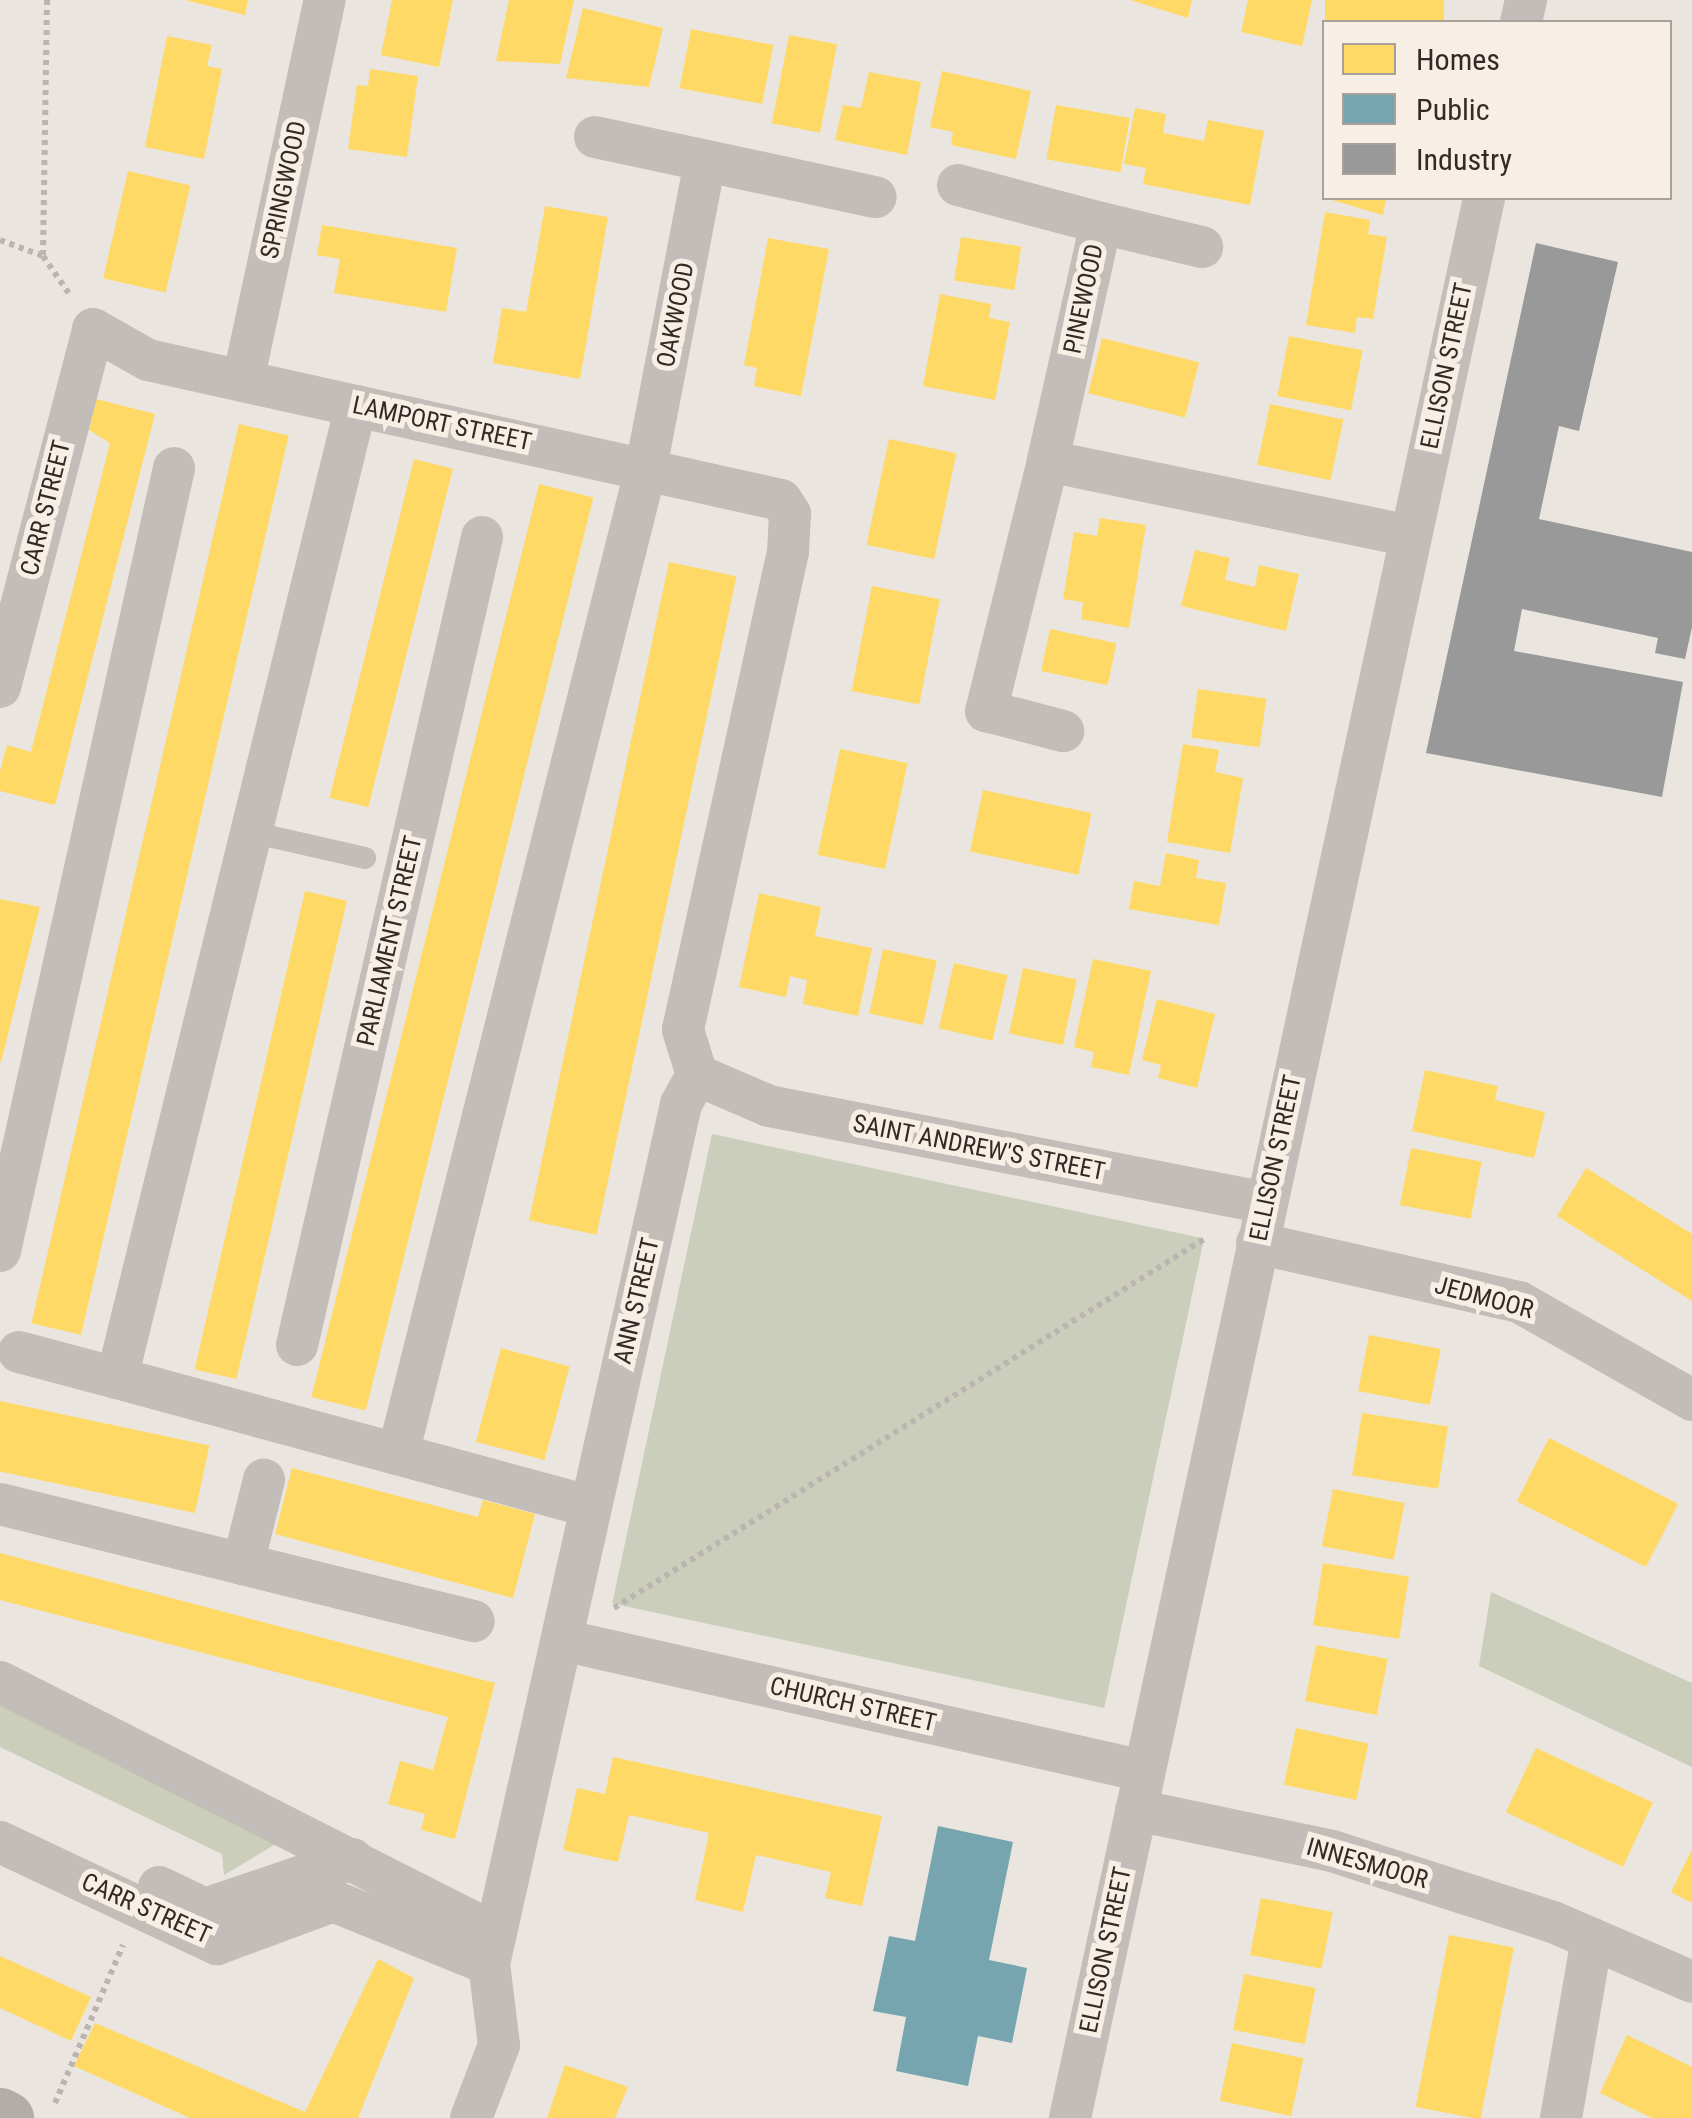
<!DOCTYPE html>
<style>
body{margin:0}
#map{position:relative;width:1692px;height:2118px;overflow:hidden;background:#eae5df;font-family:"Roboto Condensed",sans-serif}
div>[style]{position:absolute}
.green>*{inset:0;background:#cbceba;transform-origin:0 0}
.homes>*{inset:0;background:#ffd966;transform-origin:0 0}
.public>*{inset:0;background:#76a5af}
.industry>*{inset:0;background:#999}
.path>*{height:6px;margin-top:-3px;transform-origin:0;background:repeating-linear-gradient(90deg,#bbb5b1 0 5px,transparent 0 10px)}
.lane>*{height:22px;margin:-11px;padding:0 11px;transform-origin:11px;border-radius:11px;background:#c2bdb8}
.street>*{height:42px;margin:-21px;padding:0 21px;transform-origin:21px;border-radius:21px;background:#c2bdb8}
.secondary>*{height:55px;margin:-27.5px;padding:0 27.5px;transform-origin:27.5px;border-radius:27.5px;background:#b3ada9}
span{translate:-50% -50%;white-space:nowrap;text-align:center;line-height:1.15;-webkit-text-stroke:10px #f7efe6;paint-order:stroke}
.street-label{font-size:25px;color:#332a27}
.legend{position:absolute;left:1322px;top:20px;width:350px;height:180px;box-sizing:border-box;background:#f7efe6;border:2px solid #a9a09a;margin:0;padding:12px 18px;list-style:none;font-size:30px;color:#332a27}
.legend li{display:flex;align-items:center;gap:20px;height:50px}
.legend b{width:50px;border:2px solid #a9a09a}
</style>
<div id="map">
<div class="green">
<div style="left:712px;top:1134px;width:503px;height:480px;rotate:12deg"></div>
<div style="clip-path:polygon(1491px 1592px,1692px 1683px,1692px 1767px,1479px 1666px)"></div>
<div style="clip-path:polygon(0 1698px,286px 1838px,224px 1875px,222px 1854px,0 1747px)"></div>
</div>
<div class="homes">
<div style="clip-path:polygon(185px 0,248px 0,245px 15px)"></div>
<div style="clip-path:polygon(392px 0,453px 0,439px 67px,381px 55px)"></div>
<div style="clip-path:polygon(509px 0,574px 0,560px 64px,496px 61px)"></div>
<div style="clip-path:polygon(1130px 0,1192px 0,1188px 18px)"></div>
<div style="clip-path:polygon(1248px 0,1312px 0,1302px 46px,1241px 32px)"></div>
<div style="left:1325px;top:0;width:119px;height:22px"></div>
<div style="clip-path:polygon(583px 8px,663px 28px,649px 87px,566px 78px)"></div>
<div style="left:691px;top:29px;width:84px;height:60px;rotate:11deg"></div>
<div style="left:789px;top:35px;width:49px;height:90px;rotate:11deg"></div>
<div style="clip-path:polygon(167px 36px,212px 45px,207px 66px,222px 69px,204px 159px,145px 147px)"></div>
<div style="clip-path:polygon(370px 69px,418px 76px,407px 157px,348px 149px,357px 85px,368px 86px)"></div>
<div style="clip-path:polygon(942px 71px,1031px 91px,1016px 159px,951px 145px,953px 132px,930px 127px)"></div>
<div style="clip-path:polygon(869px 72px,921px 82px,907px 155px,835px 140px,843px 105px,861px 108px)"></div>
<div style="left:1056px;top:105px;width:75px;height:55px;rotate:10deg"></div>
<div style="clip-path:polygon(1135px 108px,1166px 114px,1163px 133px,1204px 141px,1208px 120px,1264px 131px,1250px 205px,1143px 184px,1146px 168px,1124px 164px)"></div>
<div style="left:128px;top:171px;width:64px;height:110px;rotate:13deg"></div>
<div style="clip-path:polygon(1325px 198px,1386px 198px,1383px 215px)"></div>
<div style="clip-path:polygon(545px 206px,608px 217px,580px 379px,493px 363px,502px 308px,526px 312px)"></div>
<div style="clip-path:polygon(1325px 212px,1370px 220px,1368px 234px,1387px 237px,1373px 319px,1357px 317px,1355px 333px,1306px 325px)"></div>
<div style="clip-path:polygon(322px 225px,457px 248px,446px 312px,334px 293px,340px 259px,317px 255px)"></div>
<div style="left:961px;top:237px;width:61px;height:44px;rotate:9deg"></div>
<div style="clip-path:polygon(768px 238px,829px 249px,801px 396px,754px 386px,757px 368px,744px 365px)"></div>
<div style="clip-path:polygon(940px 294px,991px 304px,989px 318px,1010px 322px,995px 400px,923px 386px)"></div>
<div style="left:1289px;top:336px;width:75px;height:61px;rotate:11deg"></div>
<div style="left:1102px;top:338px;width:100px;height:57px;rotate:14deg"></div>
<div style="clip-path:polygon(96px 399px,155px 414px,55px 805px,0 791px,0 771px,7px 745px,31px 752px,110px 443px,89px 430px)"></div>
<div style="left:1270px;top:404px;width:75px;height:62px;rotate:12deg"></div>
<div style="left:239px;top:424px;width:51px;height:923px;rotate:13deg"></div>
<div style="left:889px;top:439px;width:69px;height:108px;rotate:12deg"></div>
<div style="left:414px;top:459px;width:40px;height:349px;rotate:14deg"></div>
<div style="left:539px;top:484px;width:56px;height:941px;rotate:14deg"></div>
<div style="clip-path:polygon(1100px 518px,1146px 525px,1129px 628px,1081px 619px,1083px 602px,1063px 599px,1074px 532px,1097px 536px)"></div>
<div style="clip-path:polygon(1195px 550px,1230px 558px,1225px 580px,1255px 587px,1259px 565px,1299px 574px,1286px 631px,1181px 606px)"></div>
<div style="left:669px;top:562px;width:69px;height:673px;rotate:12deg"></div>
<div style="left:872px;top:586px;width:69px;height:107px;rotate:11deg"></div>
<div style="left:1050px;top:629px;width:68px;height:43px;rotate:12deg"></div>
<div style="left:1198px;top:689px;width:69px;height:49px;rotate:8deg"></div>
<div style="clip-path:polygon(1183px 744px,1219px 750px,1215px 772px,1243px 778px,1230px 853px,1167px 842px)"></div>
<div style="left:840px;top:749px;width:69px;height:108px;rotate:12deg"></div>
<div style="left:983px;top:790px;width:111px;height:63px;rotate:12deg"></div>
<div style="clip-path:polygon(1166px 853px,1199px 860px,1196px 878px,1226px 883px,1219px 925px,1129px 909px,1134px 881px,1160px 886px)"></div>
<div style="left:305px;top:891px;width:43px;height:491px;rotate:13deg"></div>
<div style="clip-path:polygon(759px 893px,821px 907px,815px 936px,872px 948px,858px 1016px,803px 1004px,807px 980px,790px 976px,786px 997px,739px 987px)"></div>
<div style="clip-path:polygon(0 899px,40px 907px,1px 1062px,0 1062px)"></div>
<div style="left:883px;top:949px;width:55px;height:66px;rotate:12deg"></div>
<div style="clip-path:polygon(1093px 959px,1151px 971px,1129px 1075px,1091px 1067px,1094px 1052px,1074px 1047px)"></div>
<div style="left:954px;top:963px;width:55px;height:67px;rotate:13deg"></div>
<div style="left:1023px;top:968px;width:55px;height:67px;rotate:12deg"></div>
<div style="clip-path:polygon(1157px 999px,1215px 1014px,1197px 1088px,1158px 1078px,1161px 1065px,1142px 1060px)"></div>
<div style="clip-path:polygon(1425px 1070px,1498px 1086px,1495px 1100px,1545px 1112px,1534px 1158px,1412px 1131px)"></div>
<div style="left:1411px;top:1148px;width:72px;height:58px;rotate:11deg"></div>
<div style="clip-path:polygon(1586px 1168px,1692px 1234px,1692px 1301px,1557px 1216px)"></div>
<div style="left:1369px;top:1335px;width:73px;height:57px;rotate:11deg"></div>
<div style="left:501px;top:1348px;width:71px;height:97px;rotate:15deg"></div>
<div style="left:0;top:1401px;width:214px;height:69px;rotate:12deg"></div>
<div style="left:1362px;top:1413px;width:87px;height:63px;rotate:9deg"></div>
<div style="left:1549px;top:1438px;width:145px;height:71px;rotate:27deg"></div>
<div style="clip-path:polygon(292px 1468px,478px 1517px,483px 1500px,535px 1514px,513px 1598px,275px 1534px)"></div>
<div style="left:1333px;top:1489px;width:73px;height:58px;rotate:11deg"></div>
<div style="clip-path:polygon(0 1553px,495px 1683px,455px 1839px,421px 1830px,425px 1814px,388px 1804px,400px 1761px,433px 1770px,448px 1717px,0 1600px)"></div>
<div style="left:1323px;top:1563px;width:87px;height:63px;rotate:9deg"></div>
<div style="left:1316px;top:1645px;width:73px;height:57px;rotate:11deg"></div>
<div style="left:1296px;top:1728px;width:74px;height:58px;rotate:12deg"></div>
<div style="left:1536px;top:1748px;width:129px;height:71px;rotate:25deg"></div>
<div style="clip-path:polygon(613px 1757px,882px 1816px,862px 1906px,825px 1898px,831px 1872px,756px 1855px,743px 1912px,695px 1900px,709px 1833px,629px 1815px,618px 1862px,563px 1850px,577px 1788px,605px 1794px)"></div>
<div style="clip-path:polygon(1692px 1849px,1692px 1903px,1671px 1892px)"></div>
<div style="left:1261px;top:1898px;width:73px;height:58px;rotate:11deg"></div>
<div style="left:1449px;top:1935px;width:66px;height:175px;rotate:11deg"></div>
<div style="clip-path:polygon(0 1956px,91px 1997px,71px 2041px,0 2008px)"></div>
<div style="clip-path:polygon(378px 1959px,414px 1978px,358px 2118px,190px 2118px,74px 2066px,95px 2023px,305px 2112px)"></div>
<div style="left:1244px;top:1974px;width:73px;height:57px;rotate:11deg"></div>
<div style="clip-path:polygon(1627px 2035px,1692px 2067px,1692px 2118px,1652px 2118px,1600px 2093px)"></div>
<div style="left:1232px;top:2043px;width:73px;height:59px;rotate:12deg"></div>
<div style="clip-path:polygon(565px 2065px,628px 2087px,615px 2118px,547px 2118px)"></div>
</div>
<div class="public">
<div style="clip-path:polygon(938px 1826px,1013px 1842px,989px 1960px,1027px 1968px,1012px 2043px,978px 2036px,968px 2086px,896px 2071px,906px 2017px,873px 2011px,889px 1936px,915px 1941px)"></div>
</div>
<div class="industry">
<div style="clip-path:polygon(1536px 243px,1618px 262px,1579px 431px,1559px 426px,1539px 519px,1692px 552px,1692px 627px,1685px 659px,1655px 653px,1658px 638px,1522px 609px,1514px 651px,1683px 682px,1662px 797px,1426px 753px)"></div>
</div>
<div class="path">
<div style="left:47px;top:0;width:256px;rotate:90.9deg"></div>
<div style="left:43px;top:256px;width:47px;rotate:55.3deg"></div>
<div style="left:0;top:240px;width:46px;rotate:20.4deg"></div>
<div style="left:614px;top:1608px;width:698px;rotate:-32.01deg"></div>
<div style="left:55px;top:2103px;width:172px;rotate:-66.7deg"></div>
</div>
<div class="lane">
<div style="left:251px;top:832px;width:117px;rotate:12.8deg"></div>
</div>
<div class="street">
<div style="left:1521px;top:22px;width:23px;rotate:-77deg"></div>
<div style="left:595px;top:137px;width:287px;rotate:12.1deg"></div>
<div style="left:958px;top:185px;width:148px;rotate:14.9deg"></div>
<div style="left:1101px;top:223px;width:244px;rotate:102.6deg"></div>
<div style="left:1048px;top:461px;width:370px;rotate:11.7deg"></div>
<div style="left:1101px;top:223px;width:104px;rotate:13.4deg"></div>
<div style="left:243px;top:381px;width:390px;rotate:-77.9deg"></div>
<div style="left:1048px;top:461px;width:258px;rotate:103.9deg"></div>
<div style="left:986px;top:711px;width:80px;rotate:14.6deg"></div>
<div style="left:0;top:687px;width:370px;rotate:-75.4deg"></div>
<div style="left:93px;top:329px;width:63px;rotate:29.4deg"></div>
<div style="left:148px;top:360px;width:648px;rotate:12.47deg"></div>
<div style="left:781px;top:500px;width:17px;rotate:57deg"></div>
<div style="left:790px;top:514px;width:38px;rotate:93deg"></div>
<div style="left:788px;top:552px;width:489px;rotate:102.4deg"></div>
<div style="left:683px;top:1030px;width:47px;rotate:72.7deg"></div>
<div style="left:697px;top:1075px;width:78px;rotate:23.3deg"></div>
<div style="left:769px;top:1106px;width:506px;rotate:11.04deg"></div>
<div style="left:1257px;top:1243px;width:269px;rotate:12.7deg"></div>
<div style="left:1519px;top:1302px;width:199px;rotate:29.5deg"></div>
<div style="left:0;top:1251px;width:802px;rotate:-77.47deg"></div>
<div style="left:297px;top:1345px;width:829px;rotate:-77.1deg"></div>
<div style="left:19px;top:1352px;width:101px;rotate:14.9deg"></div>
<div style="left:117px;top:1378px;width:1001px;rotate:-76.19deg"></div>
<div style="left:117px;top:1378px;width:491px;rotate:15.2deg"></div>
<div style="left:398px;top:1454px;width:1017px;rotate:-75.88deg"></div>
<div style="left:646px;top:468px;width:313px;rotate:-79.1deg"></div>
<div style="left:0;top:1504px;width:488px;rotate:13.9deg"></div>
<div style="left:243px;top:1564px;width:87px;rotate:-76deg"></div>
<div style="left:562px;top:1640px;width:597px;rotate:12.69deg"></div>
<div style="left:0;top:1682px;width:556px;rotate:26.93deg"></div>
<div style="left:1136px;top:1810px;width:200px;rotate:11.8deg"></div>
<div style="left:1332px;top:1851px;width:232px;rotate:17.8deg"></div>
<div style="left:1553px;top:1922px;width:151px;rotate:23.3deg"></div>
<div style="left:0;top:1842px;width:240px;rotate:25.2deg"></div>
<div style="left:217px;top:1944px;width:124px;rotate:-20.3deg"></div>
<div style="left:333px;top:1901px;width:168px;rotate:22deg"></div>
<div style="left:489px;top:1964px;width:881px;rotate:-77.41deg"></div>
<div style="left:681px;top:1104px;width:33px;rotate:-61deg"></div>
<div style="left:159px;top:1887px;width:51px;rotate:25.6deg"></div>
<div style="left:205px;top:1909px;width:156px;rotate:-18.7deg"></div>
<div style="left:471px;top:2118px;width:78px;rotate:-69deg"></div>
<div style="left:499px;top:2045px;width:82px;rotate:-97deg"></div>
<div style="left:1070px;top:2118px;width:1964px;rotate:-77.83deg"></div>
<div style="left:1561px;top:2118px;width:182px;rotate:-80.2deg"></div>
</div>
<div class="secondary">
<div style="left:0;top:2115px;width:7px;rotate:27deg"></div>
</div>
<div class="street-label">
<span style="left:284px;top:190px;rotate:-78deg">SPRINGWOOD</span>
<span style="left:1084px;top:299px;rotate:-78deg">PINEWOOD</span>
<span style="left:676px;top:315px;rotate:-79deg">OAKWOOD</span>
<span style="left:1447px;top:366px;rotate:-78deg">ELLISON STREET</span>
<span style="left:442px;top:424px;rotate:12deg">LAMPORT STREET</span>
<span style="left:46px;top:508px;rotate:-76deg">CARR STREET</span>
<span style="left:390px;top:941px;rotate:-77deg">PARLIAMENT STREET</span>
<span style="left:979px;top:1148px;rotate:11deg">SAINT ANDREW'S STREET</span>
<span style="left:1276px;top:1158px;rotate:-78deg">ELLISON STREET</span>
<span style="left:1484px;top:1298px;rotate:15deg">JEDMOOR</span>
<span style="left:637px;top:1301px;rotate:-77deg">ANN STREET</span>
<span style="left:853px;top:1705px;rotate:13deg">CHURCH STREET</span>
<span style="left:1367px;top:1864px;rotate:16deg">INNESMOOR</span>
<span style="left:146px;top:1909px;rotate:24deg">CARR STREET</span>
<span style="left:1106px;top:1950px;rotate:-78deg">ELLISON STREET</span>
</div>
<ul class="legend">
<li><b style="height:28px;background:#ffd966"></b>Homes</li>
<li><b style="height:28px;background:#76a5af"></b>Public</li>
<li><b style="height:28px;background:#999"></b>Industry</li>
</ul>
</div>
